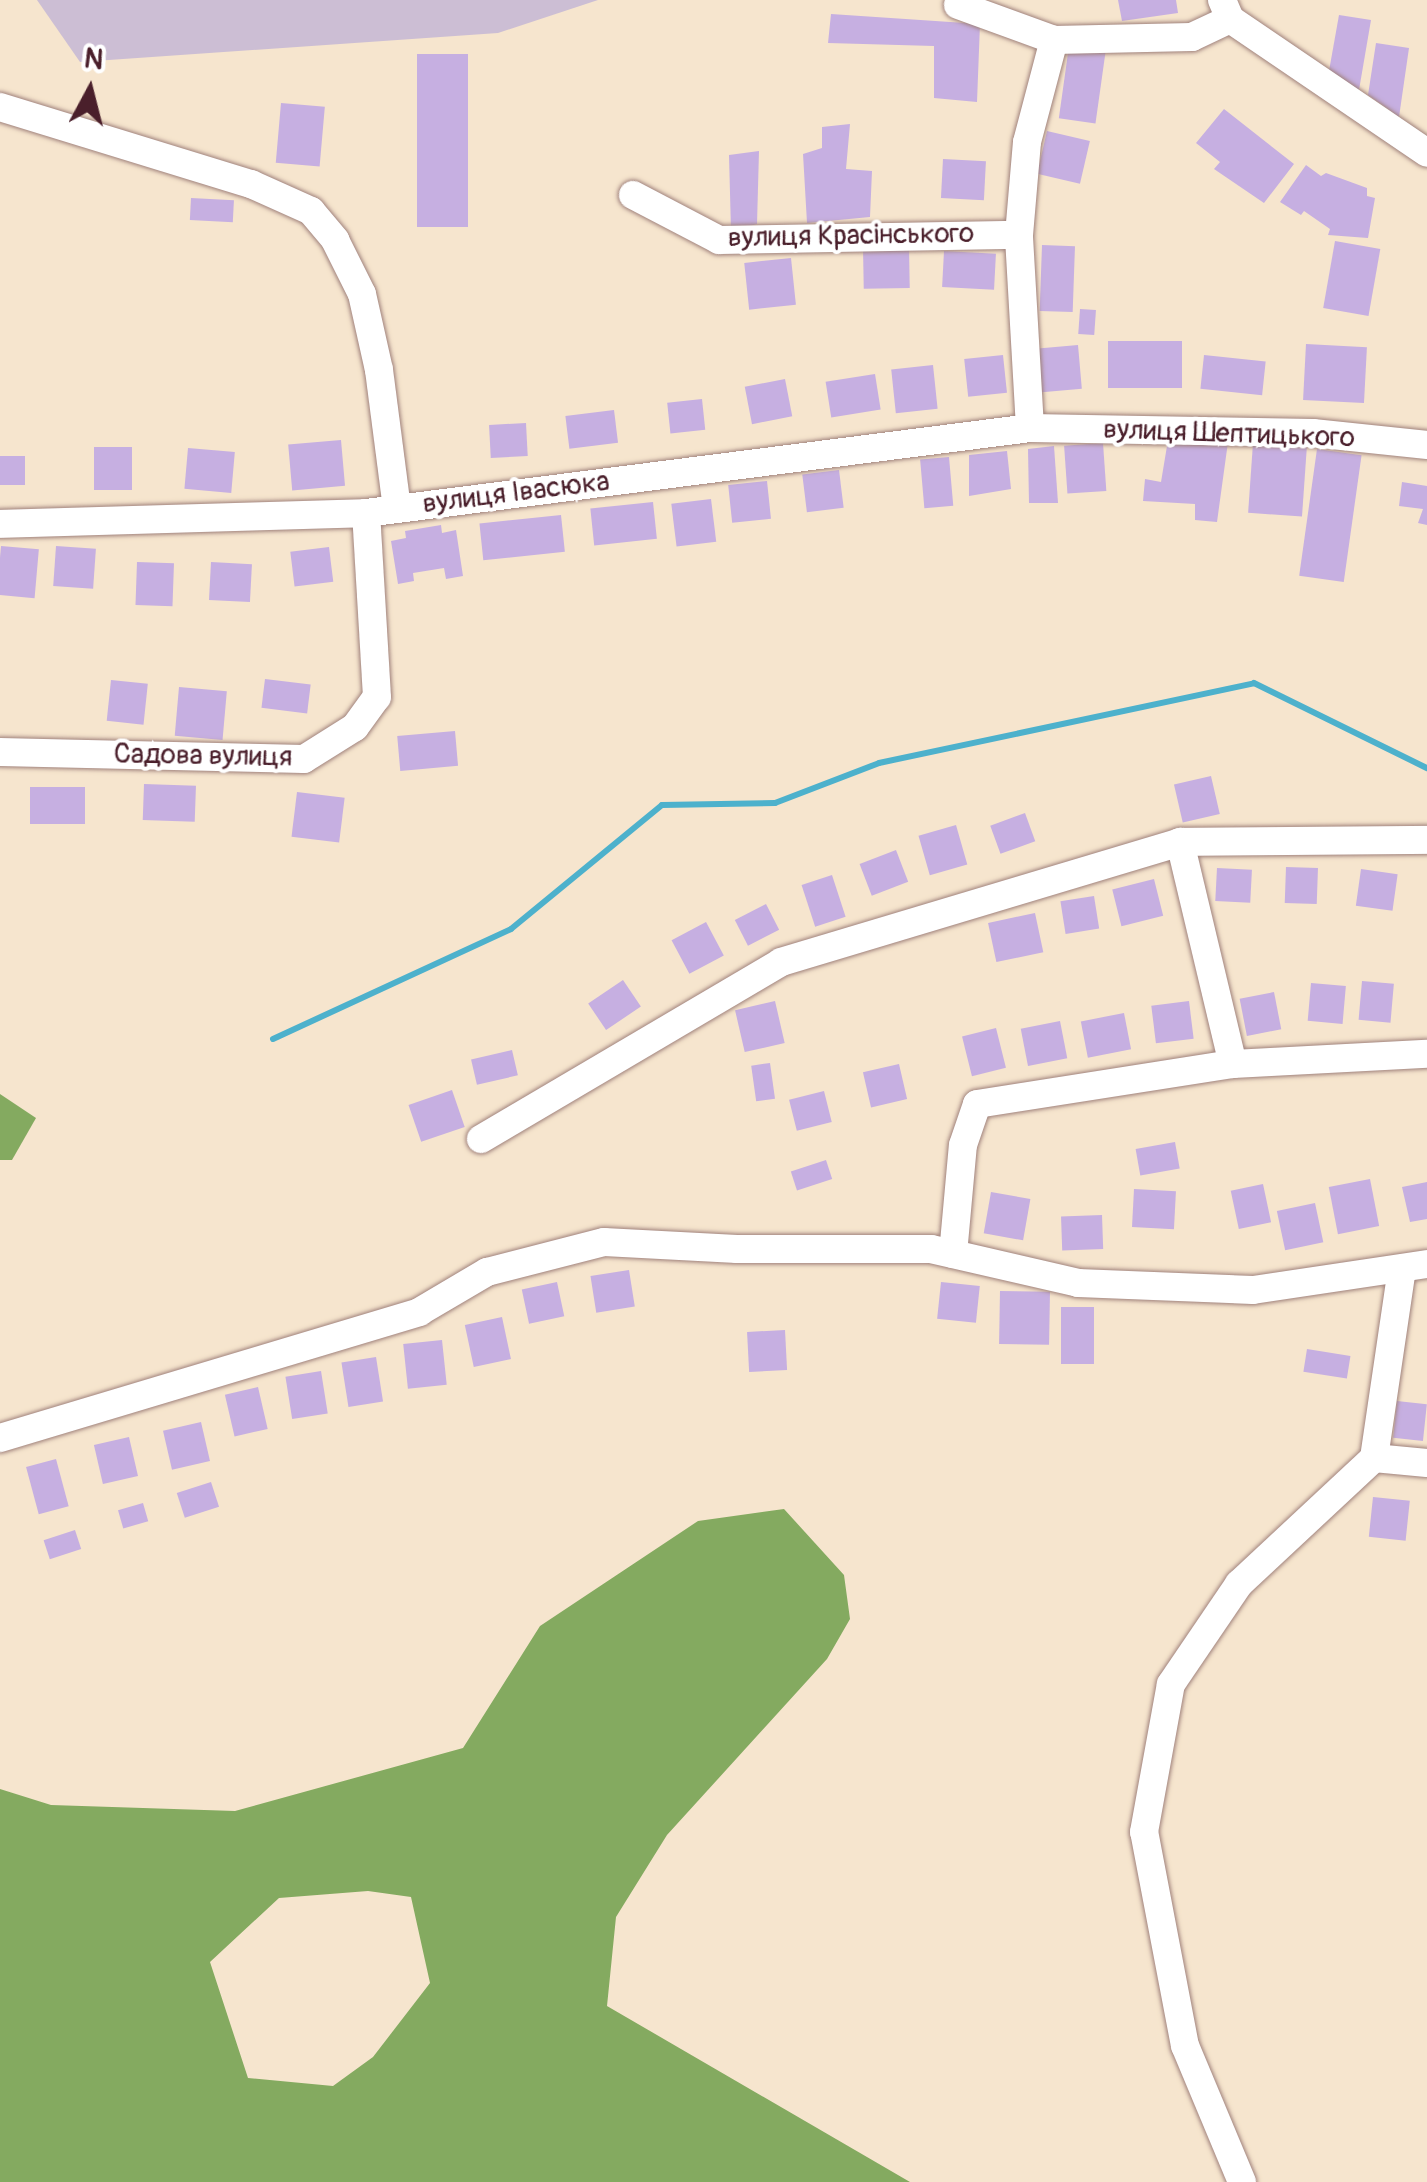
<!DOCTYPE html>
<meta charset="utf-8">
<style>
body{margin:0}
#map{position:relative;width:1427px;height:2182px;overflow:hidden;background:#f6e5ce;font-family:Pangolin,sans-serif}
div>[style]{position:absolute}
.industrial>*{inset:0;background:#ccbed4}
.forest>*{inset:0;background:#84aa60}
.stream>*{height:6px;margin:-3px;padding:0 3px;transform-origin:3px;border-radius:3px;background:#4db1cc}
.building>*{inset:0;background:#c6afe1;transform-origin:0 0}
.roads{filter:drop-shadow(0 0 2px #a0827c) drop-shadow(0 0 2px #a0827c)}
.minor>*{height:28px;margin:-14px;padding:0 14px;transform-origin:14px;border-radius:14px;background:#fff}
span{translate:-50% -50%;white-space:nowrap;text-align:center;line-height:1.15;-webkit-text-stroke:8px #fff;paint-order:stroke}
.street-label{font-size:28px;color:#4a1f2b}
.north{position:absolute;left:40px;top:40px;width:100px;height:100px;-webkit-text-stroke:8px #fff;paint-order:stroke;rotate:7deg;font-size:28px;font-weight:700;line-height:40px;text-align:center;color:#4a1f2b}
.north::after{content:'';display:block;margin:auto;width:35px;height:45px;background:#4a1f2b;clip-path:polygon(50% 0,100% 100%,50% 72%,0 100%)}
</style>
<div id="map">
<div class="industrial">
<div style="clip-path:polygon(37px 0,598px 0,498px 33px,80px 62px)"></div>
</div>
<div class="forest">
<div style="clip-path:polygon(0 1094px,36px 1118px,12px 1160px,0 1160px)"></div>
<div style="clip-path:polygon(evenodd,784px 1509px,844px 1575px,850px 1619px,827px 1659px,667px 1835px,616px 1917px,607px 2006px,910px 2182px,0 2182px,0 1789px,51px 1805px,235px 1811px,463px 1748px,540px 1626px,698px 1521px,784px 1509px,368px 1891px,411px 1897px,430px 1983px,373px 2057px,333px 2086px,248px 2078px,210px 1962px,279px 1898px,368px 1891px)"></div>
</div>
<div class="stream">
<div style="left:273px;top:1039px;width:262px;rotate:-24.8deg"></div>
<div style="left:511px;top:929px;width:195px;rotate:-39.4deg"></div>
<div style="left:662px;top:805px;width:113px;rotate:-1deg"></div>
<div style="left:775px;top:803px;width:111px;rotate:-21deg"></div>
<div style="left:879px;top:763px;width:383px;rotate:-12deg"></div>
<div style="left:1254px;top:683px;width:193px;rotate:26.2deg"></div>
</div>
<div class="building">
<div style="clip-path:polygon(1118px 0,1176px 0,1178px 13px,1122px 21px)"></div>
<div style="clip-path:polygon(831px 14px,980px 24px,977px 102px,934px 98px,934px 46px,828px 43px)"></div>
<div style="clip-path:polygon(1339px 15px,1371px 20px,1359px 90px,1329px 71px)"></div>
<div style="clip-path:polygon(1376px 43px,1409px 48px,1399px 117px,1368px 95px)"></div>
<div style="left:1069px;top:46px;width:37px;height:73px;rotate:8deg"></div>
<div style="left:417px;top:54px;width:51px;height:173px"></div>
<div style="left:281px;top:103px;width:44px;height:60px;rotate:5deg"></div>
<div style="clip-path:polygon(1224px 109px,1294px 164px,1264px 203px,1214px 169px,1220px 162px,1196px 143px)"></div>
<div style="clip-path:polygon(850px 124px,846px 169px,872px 171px,870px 217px,807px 223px,803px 154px,822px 148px,822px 127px)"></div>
<div style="left:1047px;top:131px;width:44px;height:44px;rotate:13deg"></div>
<div style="clip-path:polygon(759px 151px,757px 224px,731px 231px,729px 155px)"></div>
<div style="left:943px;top:159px;width:43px;height:39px;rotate:3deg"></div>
<div style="clip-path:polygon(1306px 165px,1321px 176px,1326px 173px,1367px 188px,1367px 196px,1375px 198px,1368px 238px,1328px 235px,1330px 229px,1304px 211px,1301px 215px,1280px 202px)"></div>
<div style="left:191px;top:198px;width:43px;height:22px;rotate:3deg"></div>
<div style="left:1335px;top:241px;width:46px;height:68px;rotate:10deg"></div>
<div style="left:1042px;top:245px;width:33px;height:66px;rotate:2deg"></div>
<div style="left:909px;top:246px;width:42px;height:46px;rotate:89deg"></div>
<div style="left:944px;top:251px;width:52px;height:36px;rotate:3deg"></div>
<div style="left:791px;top:258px;width:47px;height:47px;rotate:84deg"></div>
<div style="left:1080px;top:309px;width:16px;height:25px;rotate:4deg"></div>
<div style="left:1182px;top:341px;width:47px;height:74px;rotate:90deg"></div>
<div style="left:1306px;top:344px;width:61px;height:56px;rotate:3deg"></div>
<div style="left:1078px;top:345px;width:44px;height:40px;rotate:85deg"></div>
<div style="left:1003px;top:355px;width:38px;height:39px;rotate:84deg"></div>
<div style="left:1204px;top:355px;width:62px;height:34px;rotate:6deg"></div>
<div style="left:933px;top:365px;width:44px;height:42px;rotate:84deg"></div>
<div style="left:875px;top:374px;width:36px;height:50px;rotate:81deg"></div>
<div style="left:785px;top:379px;width:38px;height:41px;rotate:79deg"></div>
<div style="left:702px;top:399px;width:31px;height:35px;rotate:84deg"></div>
<div style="left:614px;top:410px;width:33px;height:49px;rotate:83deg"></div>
<div style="left:526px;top:423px;width:33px;height:37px;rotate:87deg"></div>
<div style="left:341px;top:440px;width:46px;height:53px;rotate:85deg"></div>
<div style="clip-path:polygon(1168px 440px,1228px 442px,1217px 522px,1195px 520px,1195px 504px,1143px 501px,1145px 479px,1161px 482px)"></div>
<div style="left:1103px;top:443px;width:48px;height:39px;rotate:86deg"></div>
<div style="left:1253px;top:443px;width:54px;height:70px;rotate:4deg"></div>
<div style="clip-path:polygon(1054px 446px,1058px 503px,1029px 503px,1028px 449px)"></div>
<div style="left:132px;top:447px;width:43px;height:38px;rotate:90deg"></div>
<div style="left:188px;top:448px;width:47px;height:41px;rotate:5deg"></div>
<div style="left:1317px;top:449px;width:45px;height:128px;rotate:8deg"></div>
<div style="clip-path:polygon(1007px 451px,1011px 489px,969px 496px,969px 455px)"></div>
<div style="left:0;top:456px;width:25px;height:29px"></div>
<div style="left:949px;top:457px;width:49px;height:29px;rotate:85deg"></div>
<div style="left:839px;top:470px;width:38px;height:37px;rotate:83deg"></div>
<div style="left:767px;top:481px;width:38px;height:39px;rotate:84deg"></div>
<div style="clip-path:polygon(1402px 482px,1427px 486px,1427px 525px,1418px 523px,1423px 509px,1399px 506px)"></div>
<div style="left:711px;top:499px;width:43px;height:40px;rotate:83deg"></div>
<div style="left:653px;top:502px;width:37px;height:63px;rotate:84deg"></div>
<div style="left:561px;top:515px;width:37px;height:82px;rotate:84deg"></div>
<div style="clip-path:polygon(441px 525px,442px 533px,456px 530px,463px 576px,446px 579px,444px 568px,413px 573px,414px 581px,398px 584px,391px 541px,406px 538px,405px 531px)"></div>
<div style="left:1px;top:546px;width:38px;height:49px;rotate:5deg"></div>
<div style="left:56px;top:546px;width:40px;height:40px;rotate:4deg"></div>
<div style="left:329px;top:547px;width:35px;height:39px;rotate:83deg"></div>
<div style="left:137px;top:562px;width:37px;height:43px;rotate:2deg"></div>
<div style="left:211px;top:562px;width:41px;height:38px;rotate:3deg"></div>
<div style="left:265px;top:679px;width:46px;height:29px;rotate:7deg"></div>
<div style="left:111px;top:680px;width:37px;height:41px;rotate:6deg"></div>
<div style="left:179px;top:687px;width:48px;height:49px;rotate:5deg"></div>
<div style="left:455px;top:731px;width:35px;height:58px;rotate:85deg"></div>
<div style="left:1211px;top:776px;width:39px;height:38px;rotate:77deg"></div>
<div style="left:144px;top:784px;width:52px;height:36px;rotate:2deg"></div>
<div style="left:85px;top:787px;width:37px;height:55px;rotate:90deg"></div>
<div style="left:297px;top:792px;width:48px;height:45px;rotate:7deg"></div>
<div style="left:1025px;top:813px;width:30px;height:37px;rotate:70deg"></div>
<div style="left:956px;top:825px;width:41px;height:39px;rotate:74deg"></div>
<div style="left:896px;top:850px;width:34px;height:39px;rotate:69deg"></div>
<div style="left:1286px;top:867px;width:32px;height:36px;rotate:2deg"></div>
<div style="left:1217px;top:868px;width:35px;height:33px;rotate:3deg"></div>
<div style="left:1361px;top:869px;width:37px;height:37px;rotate:8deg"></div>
<div style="left:832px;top:875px;width:44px;height:32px;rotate:72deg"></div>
<div style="left:1154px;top:879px;width:38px;height:43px;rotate:76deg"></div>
<div style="left:1094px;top:896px;width:33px;height:34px;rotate:81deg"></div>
<div style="left:766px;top:904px;width:29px;height:35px;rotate:63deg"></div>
<div style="left:1035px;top:913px;width:40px;height:48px;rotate:78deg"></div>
<div style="left:706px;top:922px;width:38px;height:39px;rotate:62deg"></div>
<div style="left:623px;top:980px;width:32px;height:42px;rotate:56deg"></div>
<div style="left:1362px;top:981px;width:32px;height:39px;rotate:5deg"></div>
<div style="left:1311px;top:983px;width:35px;height:38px;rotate:5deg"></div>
<div style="left:1274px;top:992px;width:38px;height:35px;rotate:79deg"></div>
<div style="left:775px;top:1001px;width:43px;height:41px;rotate:77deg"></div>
<div style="left:1189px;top:1001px;width:38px;height:38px;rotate:83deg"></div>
<div style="left:1124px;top:1013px;width:37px;height:44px;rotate:79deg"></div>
<div style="left:1060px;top:1021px;width:38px;height:40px;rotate:79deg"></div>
<div style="left:996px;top:1028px;width:41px;height:35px;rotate:76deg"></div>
<div style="left:512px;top:1050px;width:26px;height:42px;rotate:77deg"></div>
<div style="left:770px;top:1063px;width:36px;height:19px;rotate:82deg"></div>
<div style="left:899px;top:1064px;width:36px;height:37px;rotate:77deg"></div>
<div style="left:452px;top:1090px;width:39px;height:46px;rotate:71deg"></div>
<div style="left:824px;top:1091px;width:32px;height:36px;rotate:76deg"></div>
<div style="left:1175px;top:1142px;width:27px;height:40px;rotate:80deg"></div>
<div style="left:826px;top:1160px;width:20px;height:37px;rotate:72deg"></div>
<div style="left:1370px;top:1179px;width:48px;height:42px;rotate:79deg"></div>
<div style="clip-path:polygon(1427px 1182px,1427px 1219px,1410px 1222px,1402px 1187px)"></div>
<div style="left:1263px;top:1184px;width:39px;height:33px;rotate:78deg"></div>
<div style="left:1134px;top:1189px;width:42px;height:38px;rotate:3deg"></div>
<div style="left:991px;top:1192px;width:40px;height:42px;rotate:10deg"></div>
<div style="left:1315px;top:1203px;width:40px;height:39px;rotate:78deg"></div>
<div style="left:1102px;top:1215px;width:34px;height:41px;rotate:88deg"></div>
<div style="left:629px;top:1270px;width:37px;height:39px;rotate:81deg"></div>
<div style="left:557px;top:1282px;width:35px;height:36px;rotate:78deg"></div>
<div style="left:941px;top:1282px;width:39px;height:37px;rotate:6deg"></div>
<div style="left:1000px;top:1291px;width:50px;height:53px;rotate:1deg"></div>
<div style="left:1061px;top:1307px;width:33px;height:57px"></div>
<div style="left:502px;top:1317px;width:43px;height:38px;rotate:78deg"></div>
<div style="left:785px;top:1330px;width:40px;height:38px;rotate:87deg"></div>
<div style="left:442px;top:1340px;width:45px;height:39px;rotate:84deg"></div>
<div style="left:1307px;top:1349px;width:44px;height:23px;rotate:9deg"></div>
<div style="left:376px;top:1357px;width:45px;height:35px;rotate:81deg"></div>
<div style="left:321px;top:1371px;width:43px;height:36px;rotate:81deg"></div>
<div style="left:258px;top:1387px;width:43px;height:34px;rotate:77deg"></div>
<div style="left:1397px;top:1401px;width:30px;height:37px;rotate:6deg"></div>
<div style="left:201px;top:1422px;width:40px;height:39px;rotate:77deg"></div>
<div style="left:129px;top:1437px;width:40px;height:36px;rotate:77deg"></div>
<div style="left:56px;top:1459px;width:49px;height:31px;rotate:75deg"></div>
<div style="left:211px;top:1482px;width:26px;height:36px;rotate:72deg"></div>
<div style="left:1373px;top:1497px;width:37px;height:40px;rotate:6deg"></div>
<div style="left:143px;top:1503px;width:19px;height:26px;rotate:74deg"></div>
<div style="left:75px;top:1530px;width:20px;height:33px;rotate:72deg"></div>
</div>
<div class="roads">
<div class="minor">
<div style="left:1222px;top:0;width:21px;rotate:67deg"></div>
<div style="left:1230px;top:19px;width:238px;rotate:34.2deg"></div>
<div style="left:958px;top:5px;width:102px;rotate:20deg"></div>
<div style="left:0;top:107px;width:263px;rotate:17.1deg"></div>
<div style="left:251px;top:184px;width:66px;rotate:24.2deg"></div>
<div style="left:311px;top:211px;width:38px;rotate:50deg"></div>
<div style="left:335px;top:240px;width:60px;rotate:63.4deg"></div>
<div style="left:362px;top:294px;width:78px;rotate:77.4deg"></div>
<div style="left:379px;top:370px;width:139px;rotate:82.6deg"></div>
<div style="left:633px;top:195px;width:97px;rotate:27.6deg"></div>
<div style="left:719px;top:240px;width:300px;rotate:-1deg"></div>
<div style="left:1030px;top:428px;width:193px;rotate:-93.3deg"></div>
<div style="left:1019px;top:235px;width:93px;rotate:-85.1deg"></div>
<div style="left:1027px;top:142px;width:106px;rotate:-75.2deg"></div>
<div style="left:1054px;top:40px;width:138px;rotate:-1.2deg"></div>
<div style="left:1192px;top:37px;width:42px;rotate:-25.3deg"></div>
<div style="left:0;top:524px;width:366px;rotate:-1.7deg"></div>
<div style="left:366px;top:513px;width:669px;rotate:-7.29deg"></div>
<div style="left:1030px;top:428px;width:283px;rotate:1deg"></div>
<div style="left:1313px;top:433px;width:115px;rotate:6deg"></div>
<div style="left:0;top:752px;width:304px;rotate:1.3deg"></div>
<div style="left:304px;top:759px;width:60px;rotate:-32.1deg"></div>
<div style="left:355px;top:727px;width:37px;rotate:-54deg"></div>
<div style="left:377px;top:697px;width:184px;rotate:-93.4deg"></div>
<div style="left:1180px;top:842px;width:228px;rotate:76.6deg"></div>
<div style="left:481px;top:1139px;width:348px;rotate:-30.5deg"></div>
<div style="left:781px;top:962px;width:417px;rotate:-16.7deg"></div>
<div style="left:1180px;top:842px;width:247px;rotate:-0.5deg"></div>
<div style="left:953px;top:1254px;width:109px;rotate:-84.8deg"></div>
<div style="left:963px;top:1145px;width:43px;rotate:-71.1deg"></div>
<div style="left:977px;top:1104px;width:259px;rotate:-8.9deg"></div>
<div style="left:1233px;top:1064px;width:194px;rotate:-3deg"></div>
<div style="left:0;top:1438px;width:438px;rotate:-16.7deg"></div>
<div style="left:419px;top:1312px;width:79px;rotate:-30.5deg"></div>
<div style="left:487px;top:1272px;width:121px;rotate:-14.4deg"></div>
<div style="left:604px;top:1242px;width:133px;rotate:3deg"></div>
<div style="left:737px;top:1249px;width:194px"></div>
<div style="left:931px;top:1249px;width:151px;rotate:13deg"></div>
<div style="left:1078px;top:1283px;width:175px;rotate:2.3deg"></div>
<div style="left:1253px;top:1290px;width:176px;rotate:-8.5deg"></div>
<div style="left:1374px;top:1458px;width:191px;rotate:-81.6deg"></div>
<div style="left:1374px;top:1458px;width:53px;rotate:5.4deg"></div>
<div style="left:1242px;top:2182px;width:147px;rotate:-112.7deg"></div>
<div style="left:1185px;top:2046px;width:218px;rotate:-100.8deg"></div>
<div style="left:1144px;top:1832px;width:150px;rotate:-79.7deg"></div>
<div style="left:1171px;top:1684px;width:121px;rotate:-55.8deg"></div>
<div style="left:1239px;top:1584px;width:185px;rotate:-43deg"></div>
</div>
</div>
<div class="street-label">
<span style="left:851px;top:236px;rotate:-1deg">вулиця Красінського</span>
<span style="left:1229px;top:434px;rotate:2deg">вулиця Шептицького</span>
<span style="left:516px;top:493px;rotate:-7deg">вулиця Івасюка</span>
<span style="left:203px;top:756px;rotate:1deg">Садова вулиця</span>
</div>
<div class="north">N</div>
</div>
